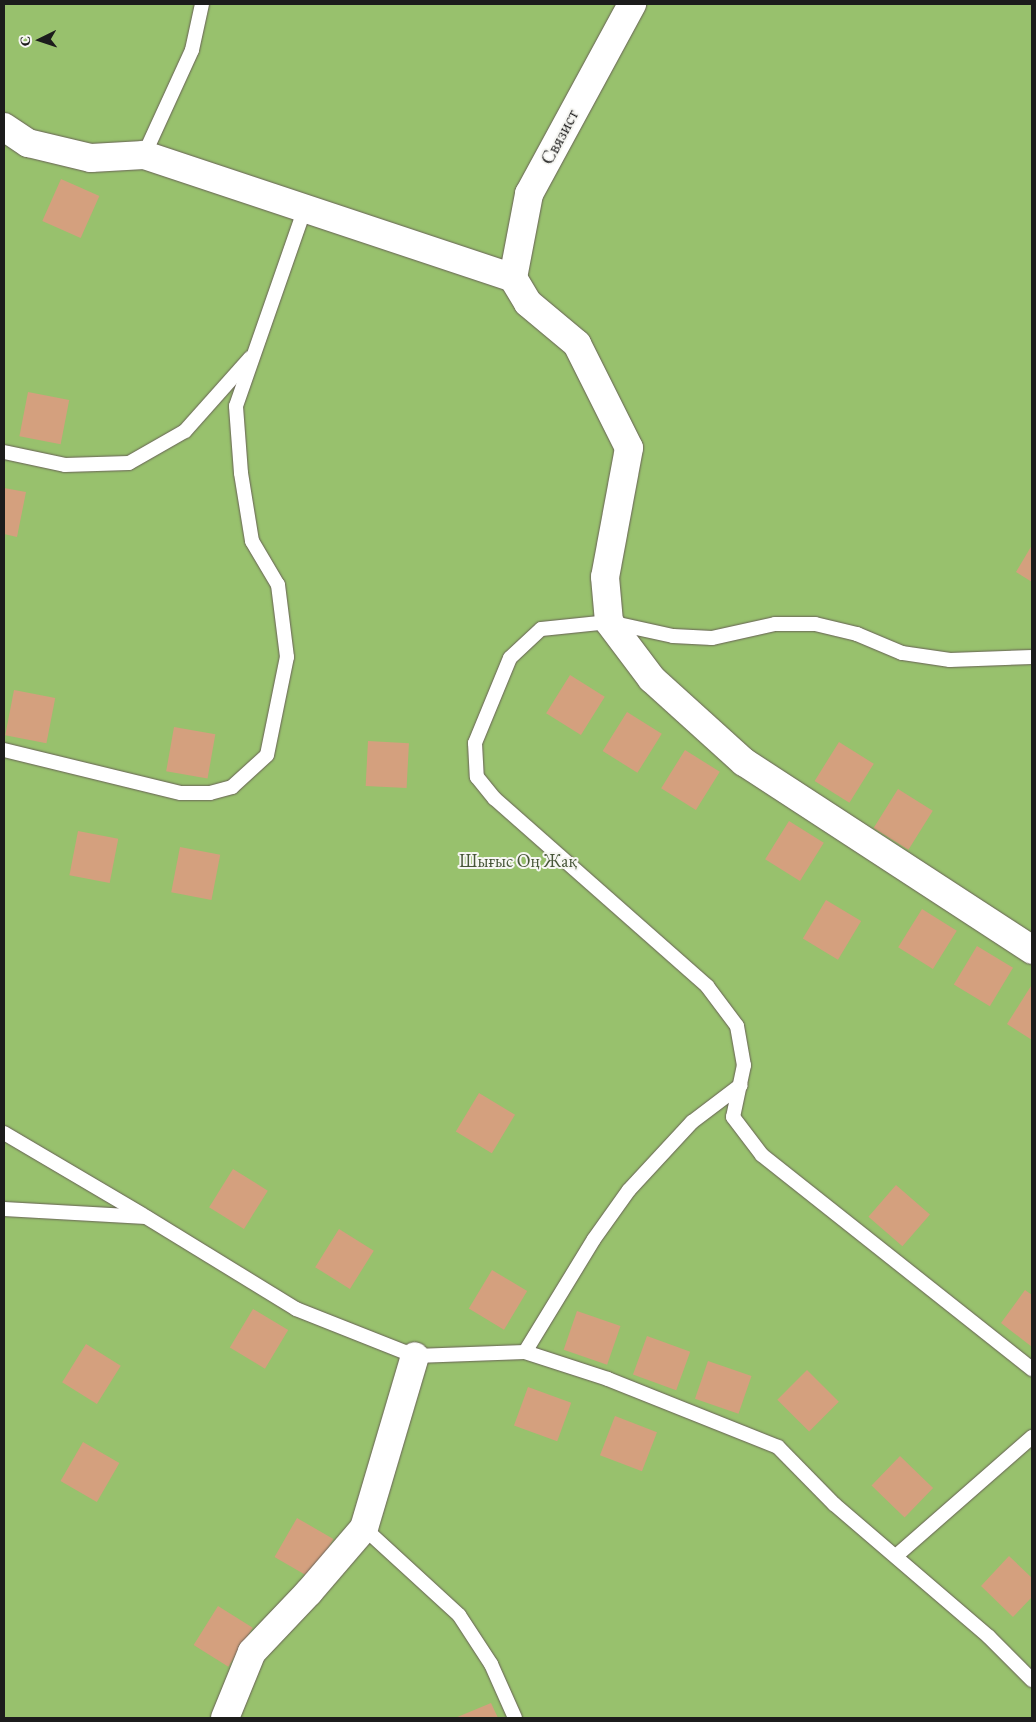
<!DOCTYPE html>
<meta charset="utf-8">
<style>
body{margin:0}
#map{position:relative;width:1036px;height:1722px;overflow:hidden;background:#f2ddc0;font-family:"EB Garamond",serif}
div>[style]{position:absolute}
.green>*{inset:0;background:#98c16d;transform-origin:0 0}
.building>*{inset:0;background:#d4a07e;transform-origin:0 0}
.roads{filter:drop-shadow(0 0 1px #676055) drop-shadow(0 0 1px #676055)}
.service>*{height:14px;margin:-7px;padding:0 7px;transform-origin:7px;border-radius:7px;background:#fff}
.minor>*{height:28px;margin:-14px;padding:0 14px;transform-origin:14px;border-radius:14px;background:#fff}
span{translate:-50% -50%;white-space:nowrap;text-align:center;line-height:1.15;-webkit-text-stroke:4px #f6f6f2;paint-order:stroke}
.street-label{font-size:18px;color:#1c1c1c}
.park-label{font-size:18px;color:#475638}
.frame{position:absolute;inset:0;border:5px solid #1c1c1c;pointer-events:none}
.north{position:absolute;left:15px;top:15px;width:50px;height:50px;-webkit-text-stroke:4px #f6f6f2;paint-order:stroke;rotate:266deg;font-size:14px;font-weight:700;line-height:20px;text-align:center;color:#1c1c1c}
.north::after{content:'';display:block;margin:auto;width:18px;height:22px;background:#1c1c1c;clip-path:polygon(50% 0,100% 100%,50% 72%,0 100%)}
</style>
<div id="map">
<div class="green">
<div style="left:4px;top:4px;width:1028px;height:1714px"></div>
</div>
<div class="building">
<div style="left:61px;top:179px;width:42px;height:46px;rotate:24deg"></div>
<div style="left:28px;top:392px;width:42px;height:45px;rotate:11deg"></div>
<div style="clip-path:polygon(4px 488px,26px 492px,17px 537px,4px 534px)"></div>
<div style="clip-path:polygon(1032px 545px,1032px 582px,1016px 572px)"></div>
<div style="left:570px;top:675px;width:41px;height:45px;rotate:32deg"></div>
<div style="left:14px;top:690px;width:42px;height:46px;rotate:11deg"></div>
<div style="left:627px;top:712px;width:41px;height:46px;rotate:32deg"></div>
<div style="left:174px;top:727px;width:42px;height:45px;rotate:10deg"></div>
<div style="left:368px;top:741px;width:41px;height:45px;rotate:3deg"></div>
<div style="left:839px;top:742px;width:41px;height:46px;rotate:32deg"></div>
<div style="left:685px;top:750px;width:41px;height:45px;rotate:32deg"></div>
<div style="left:898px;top:789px;width:41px;height:46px;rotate:32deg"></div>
<div style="left:789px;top:821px;width:41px;height:45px;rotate:32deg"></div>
<div style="left:78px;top:831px;width:41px;height:45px;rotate:11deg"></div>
<div style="left:180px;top:847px;width:41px;height:46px;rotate:11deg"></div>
<div style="left:826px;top:900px;width:41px;height:45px;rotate:31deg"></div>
<div style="left:922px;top:909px;width:41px;height:45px;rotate:32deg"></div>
<div style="left:977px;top:946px;width:42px;height:45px;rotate:31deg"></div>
<div style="clip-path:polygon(1031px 986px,1032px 987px,1032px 1040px,1007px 1024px)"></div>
<div style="left:479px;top:1093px;width:42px;height:45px;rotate:31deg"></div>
<div style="left:233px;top:1169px;width:41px;height:45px;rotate:32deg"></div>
<div style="left:896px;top:1185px;width:45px;height:42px;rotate:41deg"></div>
<div style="left:339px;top:1229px;width:41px;height:45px;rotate:32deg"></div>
<div style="left:492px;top:1270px;width:41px;height:45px;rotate:31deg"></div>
<div style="clip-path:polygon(1025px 1290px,1032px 1295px,1032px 1347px,1001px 1323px)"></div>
<div style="left:253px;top:1309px;width:41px;height:45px;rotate:31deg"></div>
<div style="left:577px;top:1311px;width:46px;height:41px;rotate:19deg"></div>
<div style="left:647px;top:1336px;width:46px;height:41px;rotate:20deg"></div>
<div style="left:86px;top:1344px;width:41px;height:45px;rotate:32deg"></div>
<div style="left:708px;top:1361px;width:46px;height:40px;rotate:19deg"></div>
<div style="left:807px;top:1370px;width:45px;height:42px;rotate:45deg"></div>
<div style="left:528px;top:1387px;width:46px;height:41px;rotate:20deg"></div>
<div style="left:615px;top:1416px;width:45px;height:42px;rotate:21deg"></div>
<div style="left:83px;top:1442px;width:42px;height:45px;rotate:30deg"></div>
<div style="left:900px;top:1456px;width:46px;height:41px;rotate:44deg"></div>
<div style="left:297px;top:1518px;width:42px;height:45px;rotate:30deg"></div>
<div style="clip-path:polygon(1009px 1556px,1032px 1578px,1032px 1597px,1013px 1617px,981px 1586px)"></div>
<div style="left:218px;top:1606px;width:41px;height:46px;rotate:32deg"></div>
<div style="clip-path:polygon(491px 1703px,498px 1718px,455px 1718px)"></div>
</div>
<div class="roads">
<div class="service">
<div style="left:144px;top:155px;width:115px;rotate:-65.4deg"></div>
<div style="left:192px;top:50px;width:47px;rotate:-77.7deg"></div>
<div style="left:4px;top:452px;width:62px;rotate:12deg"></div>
<div style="left:65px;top:465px;width:64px;rotate:-1.8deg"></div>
<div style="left:129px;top:463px;width:64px;rotate:-29.7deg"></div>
<div style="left:185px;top:431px;width:98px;rotate:-48.3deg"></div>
<div style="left:1032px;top:657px;width:82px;rotate:177.9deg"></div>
<div style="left:950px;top:660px;width:49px;rotate:-171.7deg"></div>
<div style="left:902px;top:653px;width:49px;rotate:-157.1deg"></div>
<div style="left:857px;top:634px;width:43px;rotate:-166.6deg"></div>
<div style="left:815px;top:624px;width:40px;rotate:180deg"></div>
<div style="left:775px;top:624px;width:65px;rotate:167.5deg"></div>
<div style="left:712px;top:638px;width:39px;rotate:-177deg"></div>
<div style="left:673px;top:636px;width:66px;rotate:-167.7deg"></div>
<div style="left:609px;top:622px;width:68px;rotate:174.1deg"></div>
<div style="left:541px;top:629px;width:42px;rotate:136.9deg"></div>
<div style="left:510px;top:658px;width:92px;rotate:112.4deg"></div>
<div style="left:475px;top:743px;width:34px;rotate:87deg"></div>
<div style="left:477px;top:777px;width:28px;rotate:51deg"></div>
<div style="left:495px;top:799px;width:283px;rotate:41.4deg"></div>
<div style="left:707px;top:986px;width:50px;rotate:53.1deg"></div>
<div style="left:737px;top:1026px;width:40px;rotate:80deg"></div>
<div style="left:744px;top:1065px;width:53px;rotate:101.9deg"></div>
<div style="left:733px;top:1117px;width:48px;rotate:52.7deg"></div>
<div style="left:762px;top:1155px;width:345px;rotate:38.4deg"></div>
<div style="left:4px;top:750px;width:182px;rotate:13.7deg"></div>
<div style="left:181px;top:793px;width:29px"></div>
<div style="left:210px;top:793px;width:23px;rotate:-15deg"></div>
<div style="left:232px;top:787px;width:47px;rotate:-42.4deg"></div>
<div style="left:267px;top:755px;width:100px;rotate:-78.5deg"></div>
<div style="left:287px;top:657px;width:73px;rotate:-97.1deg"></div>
<div style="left:278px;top:585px;width:51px;rotate:-120.6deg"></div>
<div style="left:252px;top:541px;width:69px;rotate:-99.2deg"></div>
<div style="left:241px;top:473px;width:67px;rotate:-94.3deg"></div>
<div style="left:236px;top:406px;width:210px;rotate:-70.8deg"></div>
<div style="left:4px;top:1133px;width:161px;rotate:30.5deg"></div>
<div style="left:4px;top:1209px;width:142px;rotate:3.2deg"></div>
<div style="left:146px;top:1217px;width:176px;rotate:31.5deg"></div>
<div style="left:296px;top:1309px;width:128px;rotate:21.6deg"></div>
<div style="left:415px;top:1356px;width:110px;rotate:-2.1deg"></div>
<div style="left:525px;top:1352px;width:87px;rotate:18deg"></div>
<div style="left:608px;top:1379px;width:183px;rotate:21.8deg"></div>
<div style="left:778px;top:1447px;width:80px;rotate:45.5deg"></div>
<div style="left:834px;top:1504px;width:204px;rotate:40.6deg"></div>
<div style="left:989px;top:1637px;width:61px;rotate:45deg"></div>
<div style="left:525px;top:1352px;width:132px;rotate:-58.6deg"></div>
<div style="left:594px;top:1239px;width:60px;rotate:-54.5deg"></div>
<div style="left:629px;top:1190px;width:93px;rotate:-47.2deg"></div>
<div style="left:692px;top:1122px;width:61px;rotate:-37.1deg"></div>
<div style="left:364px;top:1528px;width:129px;rotate:42.5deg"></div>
<div style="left:459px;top:1615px;width:59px;rotate:56.9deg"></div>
<div style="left:491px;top:1664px;width:59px;rotate:66deg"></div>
<div style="left:896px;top:1556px;width:181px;rotate:-41.2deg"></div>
</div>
<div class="minor">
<div style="left:4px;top:127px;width:29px;rotate:34deg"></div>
<div style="left:28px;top:143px;width:65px;rotate:13.4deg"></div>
<div style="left:91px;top:158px;width:53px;rotate:-3.2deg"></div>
<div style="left:144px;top:155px;width:389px;rotate:18.4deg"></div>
<div style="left:513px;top:278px;width:29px;rotate:59deg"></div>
<div style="left:528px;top:303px;width:64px;rotate:39.9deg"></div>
<div style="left:577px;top:344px;width:116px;rotate:63.4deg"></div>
<div style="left:629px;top:448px;width:131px;rotate:100.5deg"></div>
<div style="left:605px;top:577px;width:45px;rotate:84.9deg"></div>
<div style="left:609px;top:622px;width:71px;rotate:53deg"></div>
<div style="left:652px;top:679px;width:124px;rotate:42.1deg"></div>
<div style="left:744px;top:762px;width:344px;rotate:33.1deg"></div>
<div style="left:513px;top:278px;width:86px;rotate:-79.2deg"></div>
<div style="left:529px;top:194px;width:216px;rotate:-61.5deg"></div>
<div style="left:225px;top:1718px;width:71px;rotate:-67.8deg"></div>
<div style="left:252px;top:1652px;width:83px;rotate:-46.5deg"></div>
<div style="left:309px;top:1592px;width:84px;rotate:-49.3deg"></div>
<div style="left:364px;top:1528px;width:179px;rotate:-73.5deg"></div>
</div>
</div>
<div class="street-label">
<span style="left:560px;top:137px;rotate:-62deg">Связист</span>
</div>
<div class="park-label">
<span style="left:518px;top:861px">Шығыс Оң Жақ</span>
</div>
<div class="frame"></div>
<div class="north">С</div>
</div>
